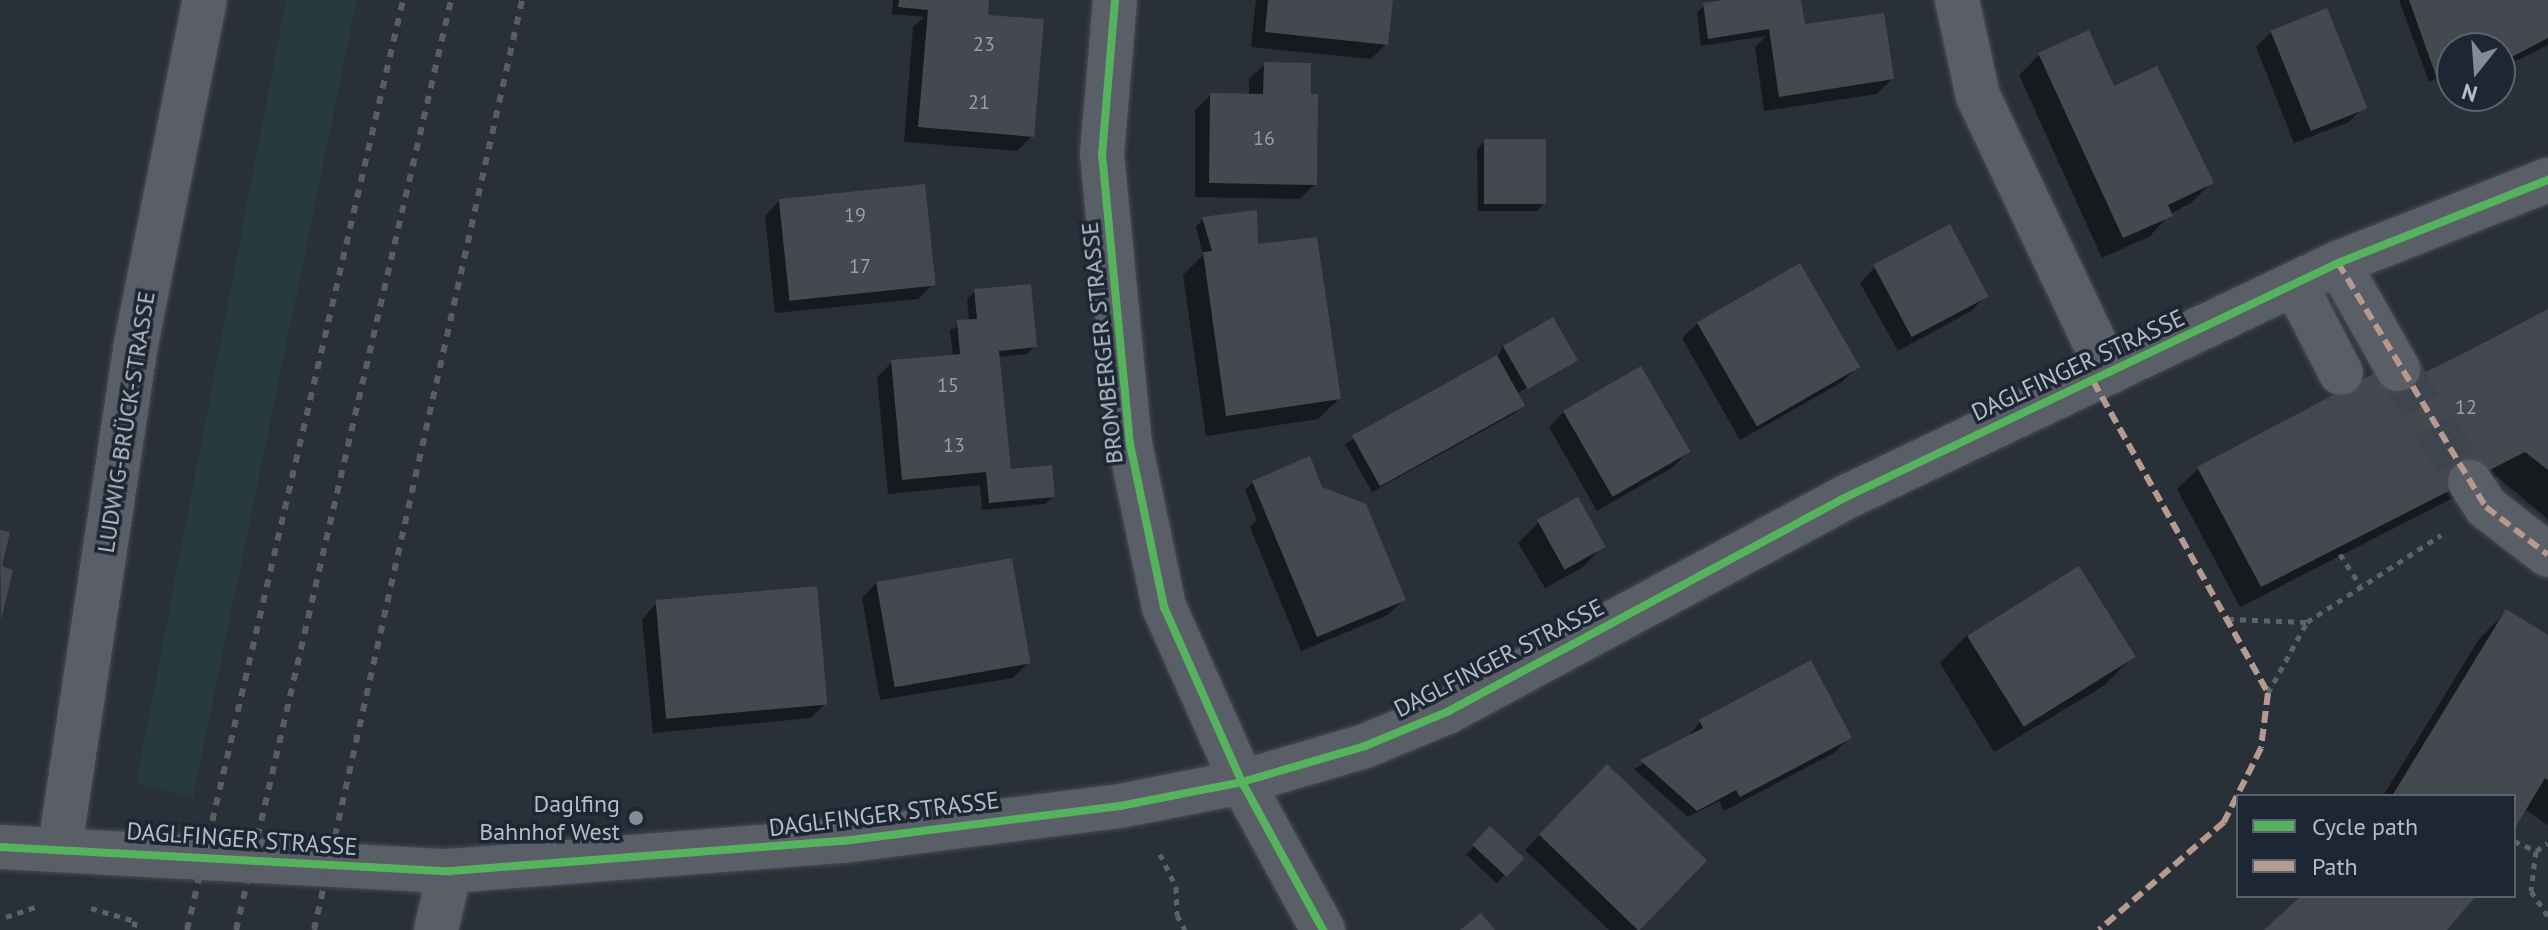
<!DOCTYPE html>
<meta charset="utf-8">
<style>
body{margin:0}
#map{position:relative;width:2548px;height:930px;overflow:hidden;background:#2a3038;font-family:"PT Sans",sans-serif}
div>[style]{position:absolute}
.green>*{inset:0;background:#273a3e}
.shadow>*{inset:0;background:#0007;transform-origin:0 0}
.building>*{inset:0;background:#444950;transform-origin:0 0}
.minor-tunnel>*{height:44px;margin-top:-22px;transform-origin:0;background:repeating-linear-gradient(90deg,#3f454e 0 44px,transparent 0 66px)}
.path>*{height:5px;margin-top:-2.5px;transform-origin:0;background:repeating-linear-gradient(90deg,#5d636a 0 6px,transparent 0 12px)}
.roads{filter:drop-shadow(0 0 2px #484c53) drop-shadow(0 0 2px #484c53)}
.minor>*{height:44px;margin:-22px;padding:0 22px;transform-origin:22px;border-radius:22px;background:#5a5e66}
.rail>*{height:6px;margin-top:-3px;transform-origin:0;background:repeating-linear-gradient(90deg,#595d64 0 8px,transparent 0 16px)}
.quiet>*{height:6px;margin-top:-3px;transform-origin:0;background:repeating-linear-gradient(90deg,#b69a8f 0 12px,transparent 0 18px)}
.cycleway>*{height:8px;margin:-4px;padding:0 4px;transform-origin:4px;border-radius:4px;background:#56b35d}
.dots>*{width:22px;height:22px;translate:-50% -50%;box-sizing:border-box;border:4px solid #1d2633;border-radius:50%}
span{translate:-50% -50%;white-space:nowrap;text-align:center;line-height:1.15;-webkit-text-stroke:7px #1d2633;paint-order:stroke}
.number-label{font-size:20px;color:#989fab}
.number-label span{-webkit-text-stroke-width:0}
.street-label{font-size:24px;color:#b4bcc9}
.poi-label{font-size:24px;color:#b4bcc9}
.right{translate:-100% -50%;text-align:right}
.legend{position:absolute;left:2236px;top:794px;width:280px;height:104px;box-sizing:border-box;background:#1d2633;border:2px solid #59626f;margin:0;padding:10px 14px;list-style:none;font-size:24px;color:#b4bcc9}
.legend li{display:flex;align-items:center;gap:16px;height:40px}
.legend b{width:40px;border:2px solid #59626f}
.north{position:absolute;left:2436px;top:32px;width:80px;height:80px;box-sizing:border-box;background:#1d2633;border:2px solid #59626f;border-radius:50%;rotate:197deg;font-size:22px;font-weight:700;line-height:32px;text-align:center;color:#b4bcc9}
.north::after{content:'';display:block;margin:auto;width:28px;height:36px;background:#848b96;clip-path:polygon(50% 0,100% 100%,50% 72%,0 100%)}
</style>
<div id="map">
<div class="green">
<div style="clip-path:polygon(286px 0,357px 0,193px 798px,136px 784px)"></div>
</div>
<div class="shadow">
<div style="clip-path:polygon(893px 0,987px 0,983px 16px,1032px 136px,1017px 151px,904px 142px,913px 27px,924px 17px,892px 14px)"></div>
<div style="clip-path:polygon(1256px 0,1391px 0,1386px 44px,1371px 59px,1251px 47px)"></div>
<div style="clip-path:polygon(1737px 0,1799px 0,1803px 23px,1892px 79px,1877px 94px,1764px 111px,1755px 47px,1766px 36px,1701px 46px,1697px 13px,1704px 5px)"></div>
<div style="clip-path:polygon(2399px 0,2548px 0,2548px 45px,2500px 69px,2500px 48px,2452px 48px,2452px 70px,2429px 82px)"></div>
<div style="clip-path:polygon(2271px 32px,2364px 107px,2349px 122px,2294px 143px,2256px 47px)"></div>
<div style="clip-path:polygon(2040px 54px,2113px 89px,2211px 183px,2191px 203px,2170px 214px,2150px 236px,2102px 258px,2019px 75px)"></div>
<div style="clip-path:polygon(1265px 64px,1315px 184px,1300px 199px,1195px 197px,1195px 110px,1211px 95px,1249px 95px,1249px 79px)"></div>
<div style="clip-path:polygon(1485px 141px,1544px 203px,1537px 211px,1478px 211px,1477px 149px)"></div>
<div style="clip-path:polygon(780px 200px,933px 284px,918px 299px,775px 313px,765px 216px)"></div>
<div style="clip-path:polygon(1203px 219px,1339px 399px,1318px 419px,1206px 436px,1183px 275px,1203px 255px,1196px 227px)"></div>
<div style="clip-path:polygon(1875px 267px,1987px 295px,1971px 311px,1898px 351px,1860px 283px)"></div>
<div style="clip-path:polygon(975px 291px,1035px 346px,1027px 354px,998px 357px,1009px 469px,1053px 497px,1045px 504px,982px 510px,980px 485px,888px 494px,877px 377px,892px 362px,953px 357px,950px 330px,969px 322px,967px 299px)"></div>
<div style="clip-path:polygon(2548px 311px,2548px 519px,2496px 476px,2240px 607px,2177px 489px,2198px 469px,2393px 391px)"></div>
<div style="clip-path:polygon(1698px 323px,1857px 367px,1842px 382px,1740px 440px,1682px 338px)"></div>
<div style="clip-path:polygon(1503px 346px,1575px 359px,1516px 394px,1522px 405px,1515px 413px,1372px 492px,1345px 444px,1497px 357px)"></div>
<div style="clip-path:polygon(1564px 412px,1688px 452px,1673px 467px,1597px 511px,1549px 427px)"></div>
<div style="clip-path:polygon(1253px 482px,1321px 488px,1403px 600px,1388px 615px,1301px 651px,1250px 527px,1257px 520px,1245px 490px)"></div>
<div style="clip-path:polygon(1539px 522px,1603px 546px,1583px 567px,1545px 588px,1518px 543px)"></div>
<div style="clip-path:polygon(877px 582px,1029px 662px,1013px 678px,880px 700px,862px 598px)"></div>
<div style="clip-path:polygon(657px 603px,826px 703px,811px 718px,653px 733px,642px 619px)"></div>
<div style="clip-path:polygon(2506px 612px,2548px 638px,2548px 825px,2524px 809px,2514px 826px,2514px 796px,2383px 796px,2479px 639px)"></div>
<div style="clip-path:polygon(1967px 635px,2132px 657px,2105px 685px,1994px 752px,1940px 663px)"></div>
<div style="clip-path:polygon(1810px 663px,1849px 738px,1834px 753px,1724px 811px,1719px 801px,1688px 817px,1634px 769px,1686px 739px,1700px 722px)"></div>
<div style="clip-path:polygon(1607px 766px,1704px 860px,1637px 930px,1609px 930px,1525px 850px)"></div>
<div style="left:1490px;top:829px;width:42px;height:35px;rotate:43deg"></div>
</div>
<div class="building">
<div style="clip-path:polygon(899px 0,989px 0,988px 15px,1044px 19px,1034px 137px,918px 127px,928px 10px,898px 7px)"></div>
<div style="clip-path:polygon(1268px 0,1393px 0,1388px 45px,1265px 32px)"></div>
<div style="clip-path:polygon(1724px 0,1801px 0,1805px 24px,1884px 13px,1894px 79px,1779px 97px,1769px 29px,1708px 39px,1703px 3px)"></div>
<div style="clip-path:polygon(2409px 0,2548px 0,2548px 38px,2500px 63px,2500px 48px,2452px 48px,2452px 68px,2436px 76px)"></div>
<div style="left:2327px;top:8px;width:108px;height:61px;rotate:68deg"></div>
<div style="clip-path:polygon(2089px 30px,2114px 86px,2157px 66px,2214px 183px,2168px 205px,2173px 216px,2123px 238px,2038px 53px)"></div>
<div style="clip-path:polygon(1264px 62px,1311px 63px,1311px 94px,1318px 94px,1317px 185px,1209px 183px,1210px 93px,1263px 94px)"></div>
<div style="left:1484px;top:139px;width:62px;height:65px"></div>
<div style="left:925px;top:184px;width:102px;height:147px;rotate:84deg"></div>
<div style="clip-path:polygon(1257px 210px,1258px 244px,1317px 237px,1341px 399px,1226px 416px,1203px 252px,1212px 251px,1202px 217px)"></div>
<div style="left:1950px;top:224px;width:82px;height:87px;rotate:62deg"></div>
<div style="left:1800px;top:263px;width:120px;height:119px;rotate:60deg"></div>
<div style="clip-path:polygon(1031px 284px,1037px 347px,999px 351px,1011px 469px,1052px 465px,1055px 497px,989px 503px,986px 472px,902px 480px,891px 360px,960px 354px,957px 320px,977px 319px,974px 289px)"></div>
<div style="clip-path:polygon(2548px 309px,2548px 470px,2525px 452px,2261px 587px,2197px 467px,2384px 368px,2394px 388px,2468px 351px,2482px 376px,2468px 351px)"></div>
<div style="left:1553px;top:317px;width:50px;height:58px;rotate:60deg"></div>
<div style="left:1497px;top:355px;width:58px;height:166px;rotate:61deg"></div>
<div style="left:1641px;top:366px;width:99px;height:90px;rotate:60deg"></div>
<div style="clip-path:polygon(1310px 456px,1322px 487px,1366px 504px,1406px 600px,1317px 637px,1252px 481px)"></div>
<div style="left:1578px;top:497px;width:57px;height:47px;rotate:61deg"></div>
<div style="clip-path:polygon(0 530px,10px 532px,2px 566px,13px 570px,1px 620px)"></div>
<div style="left:1012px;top:558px;width:107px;height:138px;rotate:80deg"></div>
<div style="left:2079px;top:566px;width:107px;height:132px;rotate:58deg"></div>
<div style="left:817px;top:586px;width:119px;height:162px;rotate:85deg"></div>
<div style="clip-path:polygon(2506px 609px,2548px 635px,2548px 780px,2545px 778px,2514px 830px,2514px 796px,2392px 796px)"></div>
<div style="clip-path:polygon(1811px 660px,1852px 738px,1740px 797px,1736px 790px,1697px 811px,1640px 760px,1703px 728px,1699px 720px)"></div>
<div style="left:1607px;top:764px;width:139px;height:98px;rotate:44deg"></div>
<div style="left:1490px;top:826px;width:47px;height:26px;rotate:43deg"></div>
<div style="clip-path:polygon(2301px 896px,2476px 896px,2447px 930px,2264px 930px)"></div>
<div style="clip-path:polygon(1481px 913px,1495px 930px,1460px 930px)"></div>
</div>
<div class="minor-tunnel">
<div style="left:2398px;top:369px;width:134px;rotate:57.5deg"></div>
</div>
<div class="path">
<div style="left:2340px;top:554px;width:37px;rotate:57deg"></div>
<div style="left:2228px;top:619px;width:79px;rotate:2.2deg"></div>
<div style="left:2268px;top:693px;width:81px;rotate:-61.2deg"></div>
<div style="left:2307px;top:622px;width:160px;rotate:-33deg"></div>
<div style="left:2514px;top:841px;width:24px;rotate:24deg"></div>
<div style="left:2536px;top:851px;width:14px;rotate:-34deg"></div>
<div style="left:2536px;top:851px;width:40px;rotate:97.1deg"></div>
<div style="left:2531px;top:891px;width:30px;rotate:56deg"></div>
<div style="left:1160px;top:854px;width:37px;rotate:64deg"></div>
<div style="left:1176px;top:887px;width:28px;rotate:88deg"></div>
<div style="left:1177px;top:915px;width:17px;rotate:62deg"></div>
<div style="left:91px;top:908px;width:46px;rotate:16.5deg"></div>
<div style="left:135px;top:921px;width:9px;rotate:96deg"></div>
<div style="left:6px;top:917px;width:36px;rotate:-19deg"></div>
</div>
<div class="roads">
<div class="minor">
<div style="left:1115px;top:0;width:155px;rotate:94.8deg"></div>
<div style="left:1102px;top:154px;width:291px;rotate:84.5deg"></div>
<div style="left:1130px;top:444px;width:167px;rotate:78.2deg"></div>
<div style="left:1164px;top:607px;width:192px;rotate:66deg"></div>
<div style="left:1242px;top:782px;width:169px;rotate:61.3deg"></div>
<div style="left:1957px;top:0;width:98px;rotate:77.7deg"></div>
<div style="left:1978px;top:96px;width:306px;rotate:64.7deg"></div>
<div style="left:2338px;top:263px;width:122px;rotate:60.5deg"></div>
<div style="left:2295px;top:284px;width:100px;rotate:62.7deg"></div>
<div style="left:2470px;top:482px;width:30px;rotate:57deg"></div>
<div style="left:2486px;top:507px;width:78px;rotate:37.7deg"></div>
<div style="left:0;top:847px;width:451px;rotate:3.1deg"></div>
<div style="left:450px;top:871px;width:394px;rotate:-4.4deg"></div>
<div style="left:843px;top:841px;width:279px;rotate:-7.2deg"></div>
<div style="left:1120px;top:806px;width:124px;rotate:-11.1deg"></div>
<div style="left:1242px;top:782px;width:128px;rotate:-16.3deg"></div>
<div style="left:1365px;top:746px;width:89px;rotate:-22.5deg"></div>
<div style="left:1447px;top:712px;width:447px;rotate:-28.3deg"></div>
<div style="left:1840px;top:500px;width:552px;rotate:-25.45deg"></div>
<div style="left:2338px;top:263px;width:226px;rotate:-21.6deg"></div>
<div style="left:60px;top:847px;width:509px;rotate:-81.41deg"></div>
<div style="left:136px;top:344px;width:351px;rotate:-78.7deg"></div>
<div style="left:436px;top:930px;width:61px;rotate:-76.7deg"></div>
</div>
</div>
<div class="rail">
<div style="left:187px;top:930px;width:955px;rotate:-76.92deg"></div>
<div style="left:236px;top:930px;width:955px;rotate:-76.98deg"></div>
<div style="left:314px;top:930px;width:953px;rotate:-77.39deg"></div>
</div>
<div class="quiet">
<div style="left:2338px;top:263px;width:285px;rotate:58.8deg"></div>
<div style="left:2486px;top:507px;width:78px;rotate:37.7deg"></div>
<div style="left:2093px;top:381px;width:358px;rotate:60.7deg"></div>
<div style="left:2268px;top:693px;width:55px;rotate:97.3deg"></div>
<div style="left:2261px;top:748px;width:83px;rotate:116.6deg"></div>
<div style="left:2224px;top:822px;width:165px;rotate:139.2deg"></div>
</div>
<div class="cycleway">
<div style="left:1115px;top:0;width:155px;rotate:94.8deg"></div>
<div style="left:1102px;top:154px;width:291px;rotate:84.5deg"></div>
<div style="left:1130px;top:444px;width:167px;rotate:78.2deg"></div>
<div style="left:1164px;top:607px;width:192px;rotate:66deg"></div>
<div style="left:1242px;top:782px;width:169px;rotate:61.3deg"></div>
<div style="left:0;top:847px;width:451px;rotate:3.1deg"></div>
<div style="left:450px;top:871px;width:394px;rotate:-4.4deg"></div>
<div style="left:843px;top:841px;width:279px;rotate:-7.2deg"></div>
<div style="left:1120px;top:806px;width:124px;rotate:-11.1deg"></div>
<div style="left:1242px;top:782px;width:128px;rotate:-16.3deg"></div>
<div style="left:1365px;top:746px;width:89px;rotate:-22.5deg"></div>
<div style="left:1447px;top:712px;width:447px;rotate:-28.3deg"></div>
<div style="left:1840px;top:500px;width:552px;rotate:-25.45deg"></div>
<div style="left:2338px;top:263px;width:226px;rotate:-21.6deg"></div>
</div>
<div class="dots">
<div style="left:636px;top:818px;background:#848b96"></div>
</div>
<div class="number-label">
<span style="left:984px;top:44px">23</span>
<span style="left:979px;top:102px">21</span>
<span style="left:1264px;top:138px">16</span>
<span style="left:855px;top:215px">19</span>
<span style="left:860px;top:266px">17</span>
<span style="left:948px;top:385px">15</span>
<span style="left:2466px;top:407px">12</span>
<span style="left:954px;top:445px">13</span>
</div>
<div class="street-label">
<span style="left:1102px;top:343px;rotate:-96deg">BROMBERGER STRASSE</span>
<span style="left:2078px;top:365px;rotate:-25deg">DAGLFINGER STRASSE</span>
<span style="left:126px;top:422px;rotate:-81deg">LUDWIG-BRÜCK-STRASSE</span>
<span style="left:1499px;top:658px;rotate:-27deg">DAGLFINGER STRASSE</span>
<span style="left:884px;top:814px;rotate:-7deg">DAGLFINGER STRASSE</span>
<span style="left:242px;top:839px;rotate:4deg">DAGLFINGER STRASSE</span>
</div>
<div class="poi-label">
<span class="right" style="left:620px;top:818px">Daglfing<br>Bahnhof West</span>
</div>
<ul class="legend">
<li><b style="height:10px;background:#56b35d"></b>Cycle path</li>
<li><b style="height:10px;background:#b69a8f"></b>Path</li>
</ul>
<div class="north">N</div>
</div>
